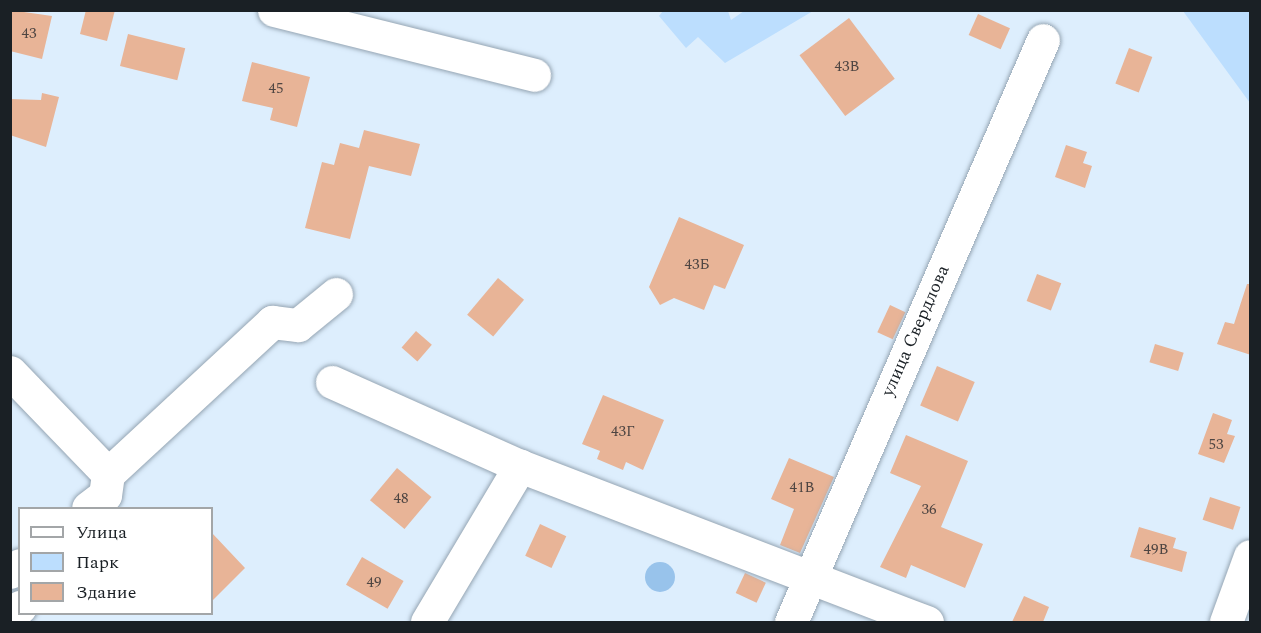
<!DOCTYPE html>
<meta charset="utf-8">
<style>
body{margin:0}
#map{position:relative;width:1261px;height:633px;overflow:hidden;background:#ddeefd;font-family:Spectral,serif}
div>[style]{position:absolute}
.green>*{inset:0;background:#bcdefe}
.water>*{inset:0;background:#98c3eb}
.round{border-radius:50%}
.building>*{inset:0;background:#e8b497;transform-origin:0 0}
.roads{filter:drop-shadow(0 0 2px #95a5b3) drop-shadow(0 0 2px #95a5b3)}
.minor>*{height:33px;margin:-16.5px;padding:0 16.5px;transform-origin:16.5px;border-radius:16.5px;background:#fff}
span{translate:-50% -50%;white-space:nowrap;text-align:center;line-height:1.15;-webkit-text-stroke:4.5px #fff;paint-order:stroke}
.number-label{font-size:15px;color:#4e4542}
.number-label span{-webkit-text-stroke-width:0}
.street-label{font-size:18px;color:#1a2025}
.frame{position:absolute;inset:0;border:12px solid #1a2025;pointer-events:none}
.legend{position:absolute;left:18px;top:507px;width:195px;height:108px;box-sizing:border-box;background:#fff;border:2px solid #a3a6a8;margin:0;padding:8px 10px;list-style:none;font-size:18px;color:#1a2025}
.legend li{display:flex;align-items:center;gap:12px;height:30px}
.legend b{width:30px;border:2px solid #a3a6a8}
</style>
<div id="map">
<div class="green">
<div style="clip-path:polygon(663px 11px,728px 11px,731px 20px,744px 11px,813px 11px,725px 63px,698px 37px,686px 48px,659px 16px)"></div>
<div style="clip-path:polygon(1183px 11px,1250px 11px,1250px 103px)"></div>
</div>
<div class="water">
<div class="round" style="left:645px;top:562px;width:30px;height:30px"></div>
</div>
<div class="building">
<div style="clip-path:polygon(10px 10px,52px 16px,42px 59px,10px 51px)"></div>
<div style="clip-path:polygon(86px 10px,115px 10px,107px 41px,80px 34px)"></div>
<div style="left:978px;top:14px;width:35px;height:23px;rotate:24deg"></div>
<div style="left:849px;top:18px;width:76px;height:62px;rotate:53deg"></div>
<div style="left:128px;top:34px;width:59px;height:33px;rotate:14deg"></div>
<div style="left:1129px;top:48px;width:25px;height:38px;rotate:21deg"></div>
<div style="clip-path:polygon(252px 62px,310px 77px,297px 127px,270px 120px,273px 108px,242px 101px)"></div>
<div style="clip-path:polygon(42px 93px,59px 97px,46px 147px,10px 135px,10px 99px,41px 100px)"></div>
<div style="clip-path:polygon(364px 130px,420px 144px,411px 176px,369px 166px,350px 239px,305px 228px,322px 162px,334px 165px,340px 143px,359px 148px)"></div>
<div style="clip-path:polygon(1066px 145px,1087px 152px,1083px 163px,1092px 166px,1085px 188px,1055px 177px)"></div>
<div style="clip-path:polygon(679px 217px,744px 245px,725px 289px,714px 285px,704px 310px,674px 298px,660px 305px,649px 287px)"></div>
<div style="left:1037px;top:274px;width:26px;height:29px;rotate:21deg"></div>
<div style="left:498px;top:278px;width:34px;height:48px;rotate:40deg"></div>
<div style="clip-path:polygon(1247px 284px,1251px 284px,1251px 355px,1217px 344px,1225px 322px,1234px 324px)"></div>
<div style="left:890px;top:305px;width:17px;height:30px;rotate:25deg"></div>
<div style="left:416px;top:331px;width:21px;height:22px;rotate:41deg"></div>
<div style="left:1155px;top:344px;width:30px;height:19px;rotate:17deg"></div>
<div style="left:937px;top:366px;width:41px;height:43px;rotate:23deg"></div>
<div style="clip-path:polygon(603px 395px,664px 420px,643px 470px,626px 462px,623px 470px,597px 459px,600px 451px,582px 444px)"></div>
<div style="clip-path:polygon(1213px 413px,1232px 420px,1227px 434px,1235px 436px,1224px 463px,1198px 454px)"></div>
<div style="clip-path:polygon(906px 435px,968px 461px,941px 527px,983px 544px,965px 588px,911px 565px,906px 578px,880px 567px,921px 486px,890px 473px)"></div>
<div style="clip-path:polygon(789px 458px,834px 477px,800px 553px,780px 545px,794px 509px,771px 499px)"></div>
<div style="left:397px;top:468px;width:45px;height:42px;rotate:40deg"></div>
<div style="left:1210px;top:497px;width:32px;height:24px;rotate:18deg"></div>
<div style="left:540px;top:524px;width:29px;height:35px;rotate:25deg"></div>
<div style="clip-path:polygon(1139px 527px,1176px 538px,1173px 548px,1187px 552px,1182px 572px,1130px 557px)"></div>
<div style="clip-path:polygon(212px 533px,245px 568px,212px 601px)"></div>
<div style="left:362px;top:557px;width:48px;height:32px;rotate:30deg"></div>
<div style="left:745px;top:573px;width:23px;height:22px;rotate:25deg"></div>
<div style="clip-path:polygon(1024px 596px,1049px 607px,1043px 622px,1012px 622px)"></div>
</div>
<div class="roads">
<div class="minor">
<div style="left:274px;top:10px;width:268px;rotate:14deg"></div>
<div style="left:10px;top:372px;width:141px;rotate:46.1deg"></div>
<div style="left:108px;top:474px;width:21px;rotate:98deg"></div>
<div style="left:105px;top:495px;width:21px;rotate:143deg"></div>
<div style="left:332px;top:382px;width:206px;rotate:24.1deg"></div>
<div style="left:520px;top:466px;width:436px;rotate:21deg"></div>
<div style="left:108px;top:474px;width:224px;rotate:-42.8deg"></div>
<div style="left:272px;top:322px;width:26px;rotate:7deg"></div>
<div style="left:298px;top:325px;width:49px;rotate:-39.2deg"></div>
<div style="left:10px;top:572px;width:12px;rotate:-35deg"></div>
<div style="left:10px;top:615px;width:13px;rotate:-39deg"></div>
<div style="left:427px;top:622px;width:182px;rotate:-59.2deg"></div>
<div style="left:791px;top:622px;width:634px;rotate:-66.59deg"></div>
<div style="left:1226px;top:622px;width:70px;rotate:-70deg"></div>
</div>
</div>
<div class="number-label">
<span style="left:29px;top:34px">43</span>
<span style="left:847px;top:67px">43В</span>
<span style="left:276px;top:89px">45</span>
<span style="left:697px;top:265px">43Б</span>
<span style="left:623px;top:432px">43Г</span>
<span style="left:1216px;top:445px">53</span>
<span style="left:802px;top:488px">41В</span>
<span style="left:401px;top:499px">48</span>
<span style="left:929px;top:510px">36</span>
<span style="left:1156px;top:550px">49В</span>
<span style="left:374px;top:583px">49</span>
</div>
<div class="street-label">
<span style="left:916px;top:331px;rotate:-66deg">улица Свердлова</span>
</div>
<div class="frame"></div>
<ul class="legend">
<li><b style="height:8px;background:#fff"></b>Улица</li>
<li><b style="height:16px;background:#bcdefe"></b>Парк</li>
<li><b style="height:16px;background:#e8b497"></b>Здание</li>
</ul>
</div>
